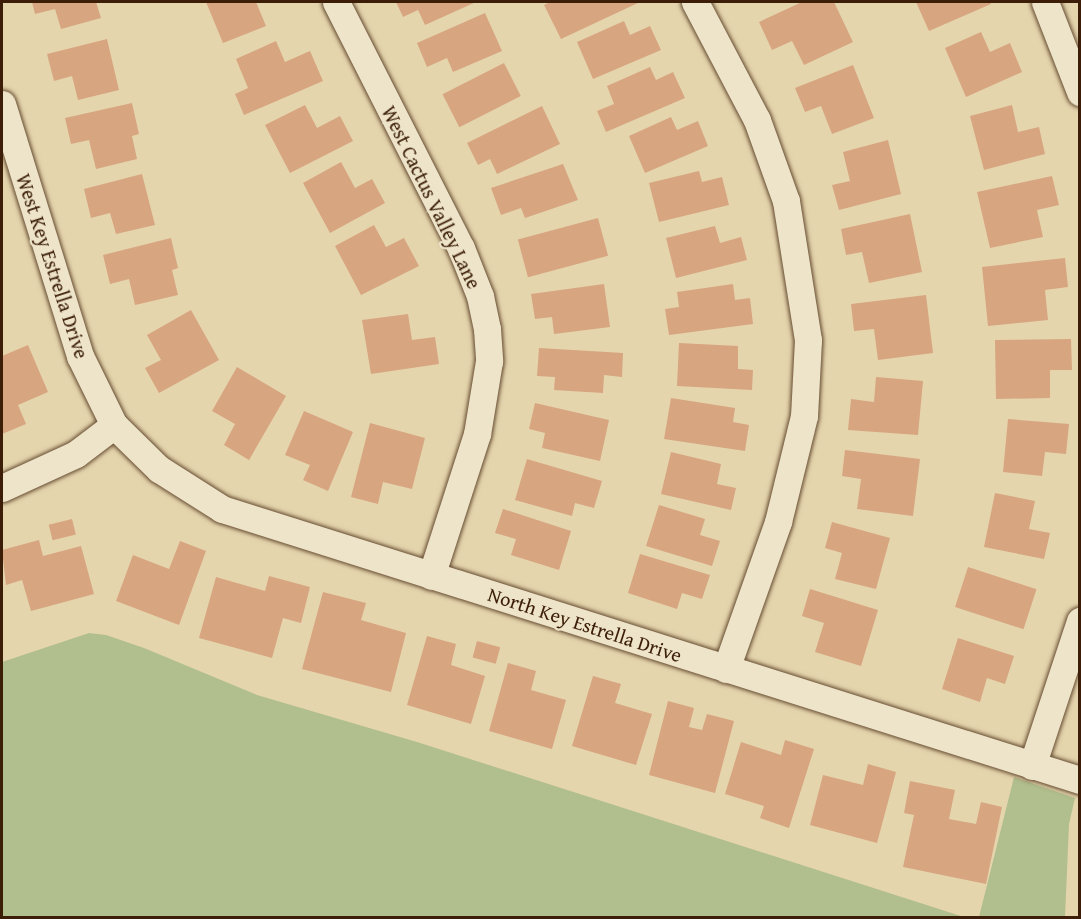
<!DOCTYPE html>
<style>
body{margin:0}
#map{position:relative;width:1081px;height:919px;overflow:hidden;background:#e5d5ad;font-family:"Gentium Book Plus",serif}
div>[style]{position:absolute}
.green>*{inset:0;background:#b1be8d}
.building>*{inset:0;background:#d7a580;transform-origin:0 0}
.roads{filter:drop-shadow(0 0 2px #664c31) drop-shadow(0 0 2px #664c31)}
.minor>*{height:27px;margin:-13.5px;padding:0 13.5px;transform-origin:13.5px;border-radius:13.5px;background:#eee4ca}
span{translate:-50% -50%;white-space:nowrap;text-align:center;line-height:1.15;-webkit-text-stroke:4.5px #eee4ca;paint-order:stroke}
.street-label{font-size:20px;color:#3c1e08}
.frame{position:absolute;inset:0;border:3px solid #3c1e08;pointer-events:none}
</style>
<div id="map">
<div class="green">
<div style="clip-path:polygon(89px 633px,106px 635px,144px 648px,257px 695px,417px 742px,964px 917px,2px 917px,2px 662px)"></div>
<div style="clip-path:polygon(1014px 777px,1075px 798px,1069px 824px,1065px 917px,979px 917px)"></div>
</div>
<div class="building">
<div style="clip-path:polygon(32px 2px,96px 2px,101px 18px,61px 29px,55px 9px,35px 14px)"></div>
<div style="clip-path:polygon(206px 2px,256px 2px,266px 26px,223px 43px)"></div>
<div style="clip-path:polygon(396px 2px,476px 2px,425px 25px,418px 10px,403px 17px)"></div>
<div style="clip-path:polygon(550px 2px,640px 2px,561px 39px,544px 5px)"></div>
<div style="clip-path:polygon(802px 2px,834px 2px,853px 42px,804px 65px,792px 41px,772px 50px,759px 22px)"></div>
<div style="clip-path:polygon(916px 2px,990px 2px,991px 4px,929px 31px)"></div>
<div style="clip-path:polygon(485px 13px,502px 51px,453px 72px,447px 58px,427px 67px,417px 43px)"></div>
<div style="clip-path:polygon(624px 21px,630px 35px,650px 26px,661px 50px,593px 79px,577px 42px)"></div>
<div style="clip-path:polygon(981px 32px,990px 52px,1010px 43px,1022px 72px,966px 97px,945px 48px)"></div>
<div style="clip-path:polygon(107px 39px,119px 90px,78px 100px,72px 76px,54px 81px,47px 54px)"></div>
<div style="clip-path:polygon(276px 41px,285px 62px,310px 51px,323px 81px,244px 115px,235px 94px,248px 88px,236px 59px)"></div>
<div style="left:504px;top:63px;width:37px;height:69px;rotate:63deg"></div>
<div style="clip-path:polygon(853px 65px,874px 118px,832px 134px,821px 106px,805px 112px,795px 88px)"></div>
<div style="clip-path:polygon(650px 67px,656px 80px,673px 72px,685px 98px,606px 132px,597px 111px,614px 104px,607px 86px)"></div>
<div style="clip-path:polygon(132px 103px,139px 134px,132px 136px,137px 159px,96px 169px,89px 140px,71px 144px,65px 118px)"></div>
<div style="clip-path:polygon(305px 105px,317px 128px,340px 116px,353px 141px,290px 173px,265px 125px)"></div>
<div style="clip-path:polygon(1012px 105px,1018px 132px,1039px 127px,1045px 154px,984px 170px,970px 116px)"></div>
<div style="clip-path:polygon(542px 106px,560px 144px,497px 174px,490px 159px,478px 165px,467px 143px)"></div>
<div style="clip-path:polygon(671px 117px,677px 130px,698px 121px,708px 146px,645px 173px,629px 136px)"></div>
<div style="clip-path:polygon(888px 140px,901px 194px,839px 210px,832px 185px,850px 181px,843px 152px)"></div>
<div style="clip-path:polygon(341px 162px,355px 188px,372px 179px,385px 203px,330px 233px,303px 183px)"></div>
<div style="clip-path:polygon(563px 164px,578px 200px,525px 218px,521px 208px,501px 215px,491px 188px)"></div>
<div style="clip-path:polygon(699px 171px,702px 182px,722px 177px,729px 205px,659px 222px,649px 183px)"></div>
<div style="clip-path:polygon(142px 174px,155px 225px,116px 234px,110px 213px,91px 218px,84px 189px)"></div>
<div style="clip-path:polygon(1052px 176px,1059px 205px,1037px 210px,1043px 237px,990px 248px,977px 192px)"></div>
<div style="clip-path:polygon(910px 214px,922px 272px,869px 283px,862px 252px,846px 255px,841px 229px)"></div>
<div style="left:598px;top:218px;width:39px;height:83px;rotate:75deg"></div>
<div style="clip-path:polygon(374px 225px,386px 247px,404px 238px,419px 266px,361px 295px,335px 246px)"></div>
<div style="clip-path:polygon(715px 226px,720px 243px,741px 237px,747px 260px,676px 278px,666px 238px)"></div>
<div style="clip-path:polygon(171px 238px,178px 268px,172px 270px,178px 295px,135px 305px,129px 279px,110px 284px,103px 255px)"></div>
<div style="clip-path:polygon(1065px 258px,1068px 287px,1045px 290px,1048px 320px,988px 326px,982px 267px)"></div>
<div style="clip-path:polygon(604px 284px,610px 327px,554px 334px,552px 317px,535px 319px,531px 294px)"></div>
<div style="clip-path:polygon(733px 284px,735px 300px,750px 298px,753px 324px,669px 335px,665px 309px,679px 307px,677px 292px)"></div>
<div style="clip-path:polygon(926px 295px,933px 353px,878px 360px,874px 329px,854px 331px,851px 304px)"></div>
<div style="clip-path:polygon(191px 310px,219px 360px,159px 393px,145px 368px,161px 360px,147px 335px)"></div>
<div style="clip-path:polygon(408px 314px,412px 340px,435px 337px,439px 364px,371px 374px,362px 320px)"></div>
<div style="clip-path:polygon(1071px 339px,1072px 370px,1050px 370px,1050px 398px,996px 399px,995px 340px)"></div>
<div style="clip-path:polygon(679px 343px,738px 346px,738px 369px,753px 370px,752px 390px,677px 386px)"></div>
<div style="clip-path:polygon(28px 345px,48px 392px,18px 405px,26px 424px,2px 434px,2px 356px)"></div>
<div style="clip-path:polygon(539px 348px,623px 353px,622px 377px,604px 375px,603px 393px,554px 390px,555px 377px,537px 376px)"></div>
<div style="clip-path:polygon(237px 367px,286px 396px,249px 460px,224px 445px,235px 424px,212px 411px)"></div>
<div style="clip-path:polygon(876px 377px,923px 381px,918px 435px,848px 430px,851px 399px,874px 402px)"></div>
<div style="clip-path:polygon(671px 398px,735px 408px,733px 422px,749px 425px,745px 451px,664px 439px)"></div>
<div style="clip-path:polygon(535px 403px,609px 420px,600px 461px,542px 448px,545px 433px,529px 429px)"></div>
<div style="clip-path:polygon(304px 411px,353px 432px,328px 491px,303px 480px,310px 465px,285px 455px)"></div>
<div style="clip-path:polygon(1008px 419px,1069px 424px,1066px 454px,1045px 452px,1042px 476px,1003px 472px)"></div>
<div style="clip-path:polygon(370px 423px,425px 438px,412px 489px,383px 482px,378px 504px,351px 497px)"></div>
<div style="clip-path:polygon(845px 450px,920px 459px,913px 516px,857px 509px,861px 479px,842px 476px)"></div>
<div style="clip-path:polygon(671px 452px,721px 464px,717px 484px,736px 488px,731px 510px,661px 494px)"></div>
<div style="clip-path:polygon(527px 459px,602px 481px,594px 508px,575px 503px,572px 516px,515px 500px)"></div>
<div style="clip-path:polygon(995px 493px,1035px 501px,1029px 529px,1050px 533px,1044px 559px,984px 547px)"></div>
<div style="clip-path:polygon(659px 505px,705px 519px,700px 535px,720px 541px,712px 566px,646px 546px)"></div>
<div style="clip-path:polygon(503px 509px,571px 531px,559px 570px,511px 555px,516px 539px,495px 533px)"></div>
<div style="left:72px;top:519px;width:16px;height:24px;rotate:76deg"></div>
<div style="clip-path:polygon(832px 522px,890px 538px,876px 589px,835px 579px,842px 553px,825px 548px)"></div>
<div style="clip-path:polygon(39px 540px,43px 556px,81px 546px,94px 594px,31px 611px,22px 580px,6px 585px,2px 550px)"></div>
<div style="clip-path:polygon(180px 541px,206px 551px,179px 625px,116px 601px,133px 555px,169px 569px)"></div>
<div style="clip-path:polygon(640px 554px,710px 575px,702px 599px,682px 593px,677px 609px,628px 593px)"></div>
<div style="left:968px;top:567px;width:72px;height:42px;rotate:18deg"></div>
<div style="clip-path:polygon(269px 576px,310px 587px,301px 623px,283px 618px,272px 658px,199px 638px,216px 577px,265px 591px)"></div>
<div style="clip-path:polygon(810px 589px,878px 610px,861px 666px,815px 652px,824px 623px,802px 616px)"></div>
<div style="clip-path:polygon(323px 592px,366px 603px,361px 620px,406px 633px,391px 692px,302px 669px)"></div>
<div style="clip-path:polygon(427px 636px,456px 644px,451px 665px,485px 676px,471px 724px,407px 705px)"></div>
<div style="clip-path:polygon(958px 638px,1014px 656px,1005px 684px,987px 678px,980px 702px,942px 689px)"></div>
<div style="left:477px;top:641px;width:24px;height:17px;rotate:15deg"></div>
<div style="clip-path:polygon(508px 663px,536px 671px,531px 690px,566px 700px,552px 749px,489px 731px)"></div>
<div style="clip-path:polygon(593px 676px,621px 684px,615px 703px,652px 714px,636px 765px,572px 746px)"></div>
<div style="clip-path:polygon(668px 701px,694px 708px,689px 727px,702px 730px,707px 714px,734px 721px,715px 793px,649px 775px)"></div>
<div style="clip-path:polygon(785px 740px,814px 749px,789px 828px,760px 818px,764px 806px,725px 794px,741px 742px,781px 755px)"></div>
<div style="clip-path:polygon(868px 764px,896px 772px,877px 843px,810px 825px,823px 775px,863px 785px)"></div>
<div style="clip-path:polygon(910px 781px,955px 790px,949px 819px,976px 824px,981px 802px,1002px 807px,986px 884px,903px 867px,914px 815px,904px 813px)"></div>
</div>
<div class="roads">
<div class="minor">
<div style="left:336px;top:2px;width:276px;rotate:63.1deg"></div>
<div style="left:461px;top:248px;width:52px;rotate:68.4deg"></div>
<div style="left:480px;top:296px;width:34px;rotate:78deg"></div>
<div style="left:487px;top:329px;width:32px;rotate:86deg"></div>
<div style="left:489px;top:361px;width:74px;rotate:99.3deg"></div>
<div style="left:477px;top:434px;width:149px;rotate:107.9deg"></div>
<div style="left:695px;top:2px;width:133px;rotate:62.3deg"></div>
<div style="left:757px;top:120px;width:86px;rotate:70.3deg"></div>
<div style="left:786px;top:201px;width:141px;rotate:81deg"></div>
<div style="left:808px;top:340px;width:76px;rotate:93deg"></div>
<div style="left:804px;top:416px;width:109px;rotate:103.8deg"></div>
<div style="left:778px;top:522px;width:156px;rotate:109.5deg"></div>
<div style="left:1045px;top:2px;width:97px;rotate:68.7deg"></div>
<div style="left:2px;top:104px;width:264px;rotate:72.8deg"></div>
<div style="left:80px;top:356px;width:77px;rotate:63.8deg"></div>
<div style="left:114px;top:425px;width:63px;rotate:44.4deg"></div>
<div style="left:159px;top:469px;width:75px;rotate:32.4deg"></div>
<div style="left:222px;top:509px;width:900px;rotate:17.53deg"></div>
<div style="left:2px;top:488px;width:81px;rotate:-24.7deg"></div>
<div style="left:76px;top:454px;width:48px;rotate:-37.3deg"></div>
<div style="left:1032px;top:766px;width:153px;rotate:-71.7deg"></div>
</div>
</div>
<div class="street-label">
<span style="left:432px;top:197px;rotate:64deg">West Cactus Valley Lane</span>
<span style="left:53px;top:266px;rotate:72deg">West Key Estrella Drive</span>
<span style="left:585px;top:624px;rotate:18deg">North Key Estrella Drive</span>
</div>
<div class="frame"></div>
</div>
